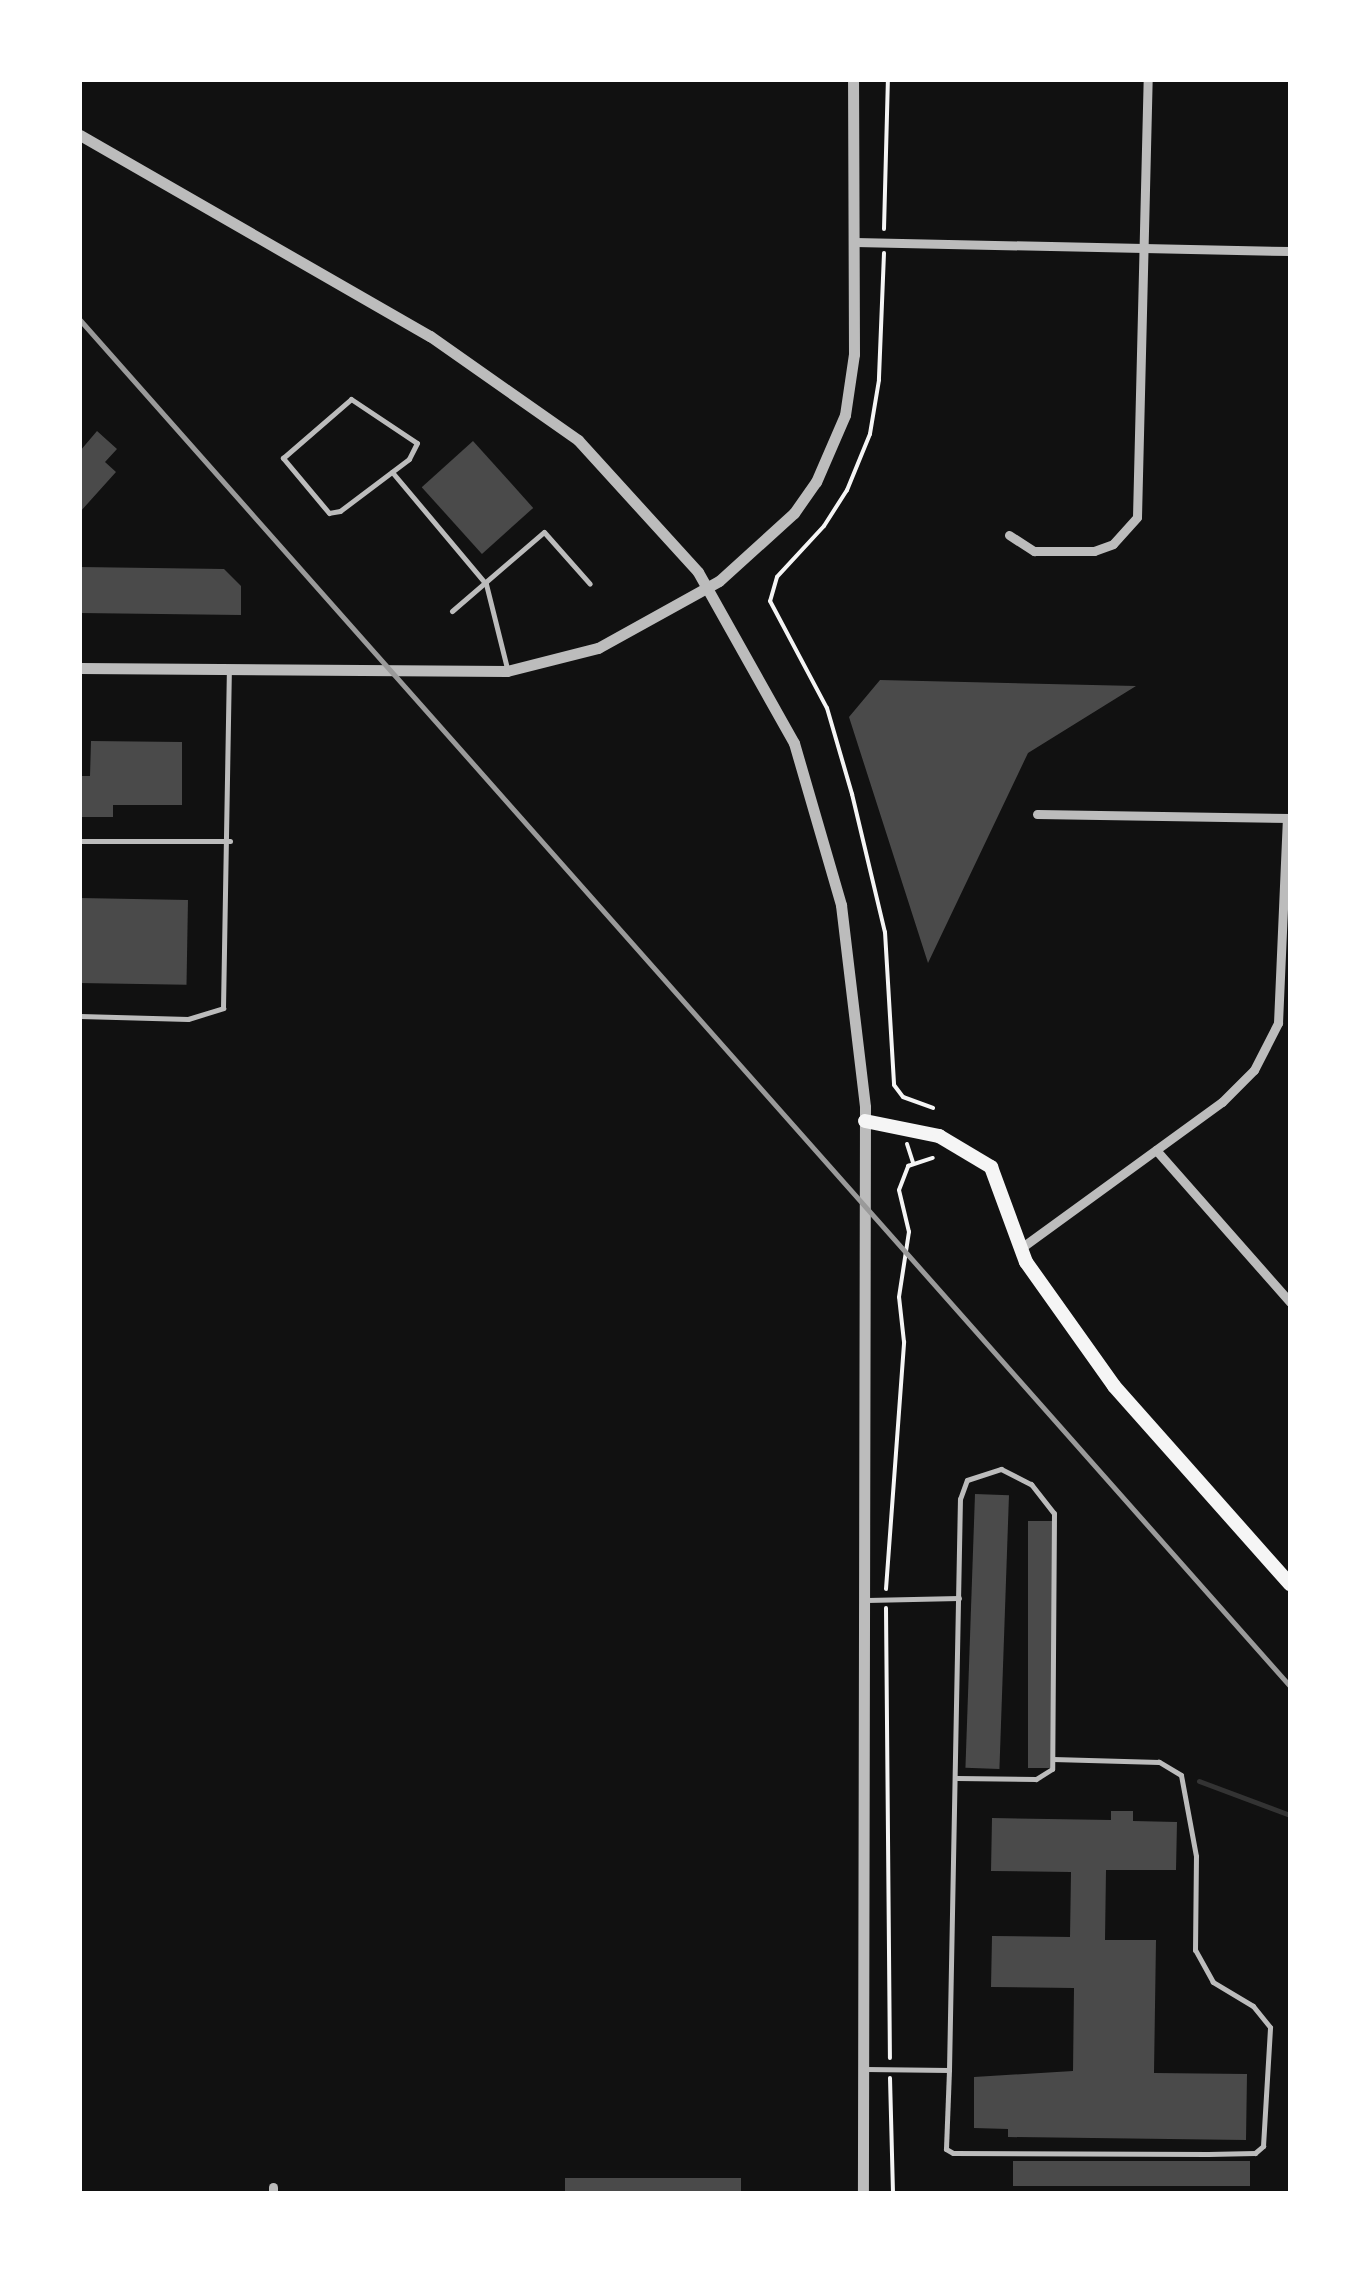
<!DOCTYPE html>
<style>
body{margin:0}
#map{position:relative;width:1370px;height:2273px;overflow:hidden;background:#111;font-family:"IBM Plex Serif",serif}
div>[style]{position:absolute}
.stream>*{height:5px;margin:-2.5px;padding:0 2.5px;transform-origin:2.5px;border-radius:2.5px;background:#333}
.building>*{inset:0;background:#4a4a4a;transform-origin:0 0}
.path>*{height:4px;margin:-2px;padding:0 2px;transform-origin:2px;border-radius:2px;background:#f5f5f5}
.service>*{height:5px;margin:-2.5px;padding:0 2.5px;transform-origin:2.5px;border-radius:2.5px;background:#bcbcbc}
.minor>*{height:9px;margin:-4.5px;padding:0 4.5px;transform-origin:4.5px;border-radius:4.5px;background:#bcbcbc}
.tertiary>*{height:11px;margin:-5.5px;padding:0 5.5px;transform-origin:5.5px;border-radius:5.5px;background:#bcbcbc}
.secondary>*{height:14px;margin:-7px;padding:0 7px;transform-origin:7px;border-radius:7px;background:#f5f5f5}
.rail>*{height:5px;margin:-2.5px;padding:0 2.5px;transform-origin:2.5px;border-radius:2.5px;background:#9a9a9a}
span{translate:-50% -50%;white-space:nowrap;text-align:center;line-height:1.15;-webkit-text-stroke:10px #fff;paint-order:stroke}
.frame{position:absolute;inset:0;border:82px solid #fff;pointer-events:none}
</style>
<div id="map">
<div class="stream">
<div style="left:1199px;top:1781px;width:97px;rotate:20.5deg"></div>
</div>
<div class="building">
<div style="clip-path:polygon(97px 431px,117px 449px,105px 462px,116px 472px,80px 512px,80px 451px)"></div>
<div style="left:473px;top:441px;width:90px;height:69px;rotate:48deg"></div>
<div style="clip-path:polygon(80px 567px,224px 569px,241px 586px,241px 615px,80px 613px)"></div>
<div style="clip-path:polygon(880px 680px,1136px 686px,1028px 753px,928px 963px,849px 717px)"></div>
<div style="clip-path:polygon(91px 741px,182px 742px,182px 805px,113px 805px,113px 817px,80px 817px,80px 776px,90px 776px)"></div>
<div style="left:80px;top:898px;width:108px;height:85px;rotate:1deg"></div>
<div style="left:975px;top:1494px;width:34px;height:274px;rotate:2deg"></div>
<div style="left:1028px;top:1521px;width:26px;height:247px"></div>
<div style="clip-path:polygon(1111px 1811px,1133px 1811px,1133px 1821px,1177px 1822px,1176px 1870px,1106px 1870px,1105px 1940px,1156px 1940px,1154px 2073px,1247px 2074px,1246px 2140px,1008px 2137px,1008px 2129px,974px 2128px,974px 2077px,1073px 2071px,1074px 1988px,991px 1987px,992px 1936px,1070px 1937px,1071px 1872px,991px 1871px,992px 1818px,1111px 1820px)"></div>
<div style="left:1013px;top:2161px;width:237px;height:25px"></div>
<div style="left:565px;top:2178px;width:176px;height:15px"></div>
</div>
<div class="path">
<div style="left:884px;top:229px;width:149px;rotate:-88.5deg"></div>
<div style="left:884px;top:253px;width:127px;rotate:92.3deg"></div>
<div style="left:879px;top:380px;width:55px;rotate:99.5deg"></div>
<div style="left:870px;top:434px;width:61px;rotate:112.3deg"></div>
<div style="left:847px;top:490px;width:43px;rotate:122.6deg"></div>
<div style="left:824px;top:526px;width:69px;rotate:132.7deg"></div>
<div style="left:777px;top:577px;width:25px;rotate:106deg"></div>
<div style="left:770px;top:601px;width:121px;rotate:62deg"></div>
<div style="left:827px;top:708px;width:90px;rotate:73.8deg"></div>
<div style="left:852px;top:794px;width:142px;rotate:76.6deg"></div>
<div style="left:885px;top:932px;width:153px;rotate:86.6deg"></div>
<div style="left:894px;top:1085px;width:15px;rotate:53deg"></div>
<div style="left:903px;top:1097px;width:32px;rotate:20deg"></div>
<div style="left:907px;top:1144px;width:19px;rotate:72deg"></div>
<div style="left:886px;top:1589px;width:248px;rotate:-85.8deg"></div>
<div style="left:904px;top:1342px;width:45px;rotate:-96.3deg"></div>
<div style="left:899px;top:1297px;width:66px;rotate:-81.3deg"></div>
<div style="left:909px;top:1232px;width:43px;rotate:-103.4deg"></div>
<div style="left:899px;top:1190px;width:26px;rotate:-69deg"></div>
<div style="left:908px;top:1166px;width:26px;rotate:-18deg"></div>
<div style="left:886px;top:1608px;width:450px;rotate:89.5deg"></div>
<div style="left:890px;top:2078px;width:115px;rotate:88.5deg"></div>
</div>
<div class="service">
<div style="left:351px;top:399px;width:79px;rotate:33.7deg"></div>
<div style="left:417px;top:443px;width:18px;rotate:117deg"></div>
<div style="left:409px;top:459px;width:86px;rotate:143deg"></div>
<div style="left:340px;top:511px;width:11px;rotate:170deg"></div>
<div style="left:329px;top:513px;width:72px;rotate:-129.9deg"></div>
<div style="left:283px;top:458px;width:90px;rotate:-40.9deg"></div>
<div style="left:392px;top:472px;width:146px;rotate:50deg"></div>
<div style="left:486px;top:584px;width:87px;rotate:76deg"></div>
<div style="left:452px;top:611px;width:121px;rotate:-40.7deg"></div>
<div style="left:544px;top:532px;width:69px;rotate:48.5deg"></div>
<div style="left:80px;top:841px;width:150px"></div>
<div style="left:80px;top:1016px;width:108px;rotate:1.6deg"></div>
<div style="left:188px;top:1019px;width:37px;rotate:-17deg"></div>
<div style="left:223px;top:1008px;width:336px;rotate:-89deg"></div>
<div style="left:867px;top:1600px;width:92px;rotate:-1.2deg"></div>
<div style="left:866px;top:2069px;width:83px;rotate:0.7deg"></div>
<div style="left:949px;top:2070px;width:571px;rotate:-88.9deg"></div>
<div style="left:960px;top:1499px;width:20px;rotate:-70deg"></div>
<div style="left:967px;top:1480px;width:36px;rotate:-18deg"></div>
<div style="left:1001px;top:1469px;width:34px;rotate:27deg"></div>
<div style="left:1031px;top:1484px;width:37px;rotate:52deg"></div>
<div style="left:1054px;top:1513px;width:256px;rotate:90.4deg"></div>
<div style="left:1052px;top:1769px;width:19px;rotate:148deg"></div>
<div style="left:1036px;top:1779px;width:79px;rotate:-179.3deg"></div>
<div style="left:949px;top:2070px;width:79px;rotate:92.2deg"></div>
<div style="left:946px;top:2149px;width:8px;rotate:30deg"></div>
<div style="left:953px;top:2153px;width:255px;rotate:0.2deg"></div>
<div style="left:1208px;top:2154px;width:47px;rotate:-1.2deg"></div>
<div style="left:1255px;top:2153px;width:11px;rotate:-41deg"></div>
<div style="left:1263px;top:2146px;width:119px;rotate:-86.6deg"></div>
<div style="left:1270px;top:2027px;width:27px;rotate:-129deg"></div>
<div style="left:1253px;top:2006px;width:47px;rotate:-149deg"></div>
<div style="left:1213px;top:1982px;width:37px;rotate:-119deg"></div>
<div style="left:1195px;top:1950px;width:94px;rotate:-89.4deg"></div>
<div style="left:1196px;top:1856px;width:82px;rotate:-100.5deg"></div>
<div style="left:1181px;top:1775px;width:26px;rotate:-149deg"></div>
<div style="left:1159px;top:1762px;width:106px;rotate:-178.4deg"></div>
</div>
<div class="minor">
<div style="left:855px;top:242px;width:435px;rotate:1.2deg"></div>
<div style="left:1009px;top:535px;width:30px;rotate:33deg"></div>
<div style="left:1034px;top:551px;width:60px"></div>
<div style="left:1094px;top:551px;width:20px;rotate:-20deg"></div>
<div style="left:1113px;top:544px;width:36px;rotate:-48deg"></div>
<div style="left:1137px;top:517px;width:437px;rotate:-88.6deg"></div>
<div style="left:1037px;top:814px;width:253px;rotate:0.9deg"></div>
<div style="left:1156px;top:1150px;width:203px;rotate:48.6deg"></div>
<div style="left:1021px;top:1248px;width:248px;rotate:-36deg"></div>
<div style="left:1222px;top:1102px;width:45px;rotate:-45deg"></div>
<div style="left:1254px;top:1070px;width:53px;rotate:-62.9deg"></div>
<div style="left:1278px;top:1023px;width:205px;rotate:-87.5deg"></div>
<div style="left:273px;top:2187px;width:6px;rotate:90deg"></div>
</div>
<div class="tertiary">
<div style="left:80px;top:135px;width:404px;rotate:29.9deg"></div>
<div style="left:430px;top:336px;width:181px;rotate:35.1deg"></div>
<div style="left:578px;top:440px;width:178px;rotate:47.7deg"></div>
<div style="left:698px;top:572px;width:196px;rotate:60.7deg"></div>
<div style="left:794px;top:743px;width:169px;rotate:73.8deg"></div>
<div style="left:841px;top:905px;width:203px;rotate:83.2deg"></div>
<div style="left:865px;top:1107px;width:1086px;rotate:90.11deg"></div>
<div style="left:80px;top:668px;width:427px;rotate:0.4deg"></div>
<div style="left:507px;top:671px;width:94px;rotate:-14.2deg"></div>
<div style="left:598px;top:648px;width:138px;rotate:-29deg"></div>
<div style="left:719px;top:581px;width:101px;rotate:-42.2deg"></div>
<div style="left:794px;top:513px;width:38px;rotate:-55deg"></div>
<div style="left:816px;top:482px;width:73px;rotate:-66.6deg"></div>
<div style="left:845px;top:415px;width:62px;rotate:-81.6deg"></div>
<div style="left:854px;top:354px;width:274px;rotate:-90.2deg"></div>
</div>
<div class="secondary">
<div style="left:865px;top:1121px;width:76px;rotate:11.5deg"></div>
<div style="left:939px;top:1136px;width:61px;rotate:30.8deg"></div>
<div style="left:991px;top:1167px;width:101px;rotate:69.8deg"></div>
<div style="left:1026px;top:1262px;width:152px;rotate:54.6deg"></div>
<div style="left:1114px;top:1386px;width:265px;rotate:48.4deg"></div>
</div>
<div class="rail">
<div style="left:80px;top:320px;width:1825px;rotate:48.47deg"></div>
</div>
<div class="frame"></div>
</div>
